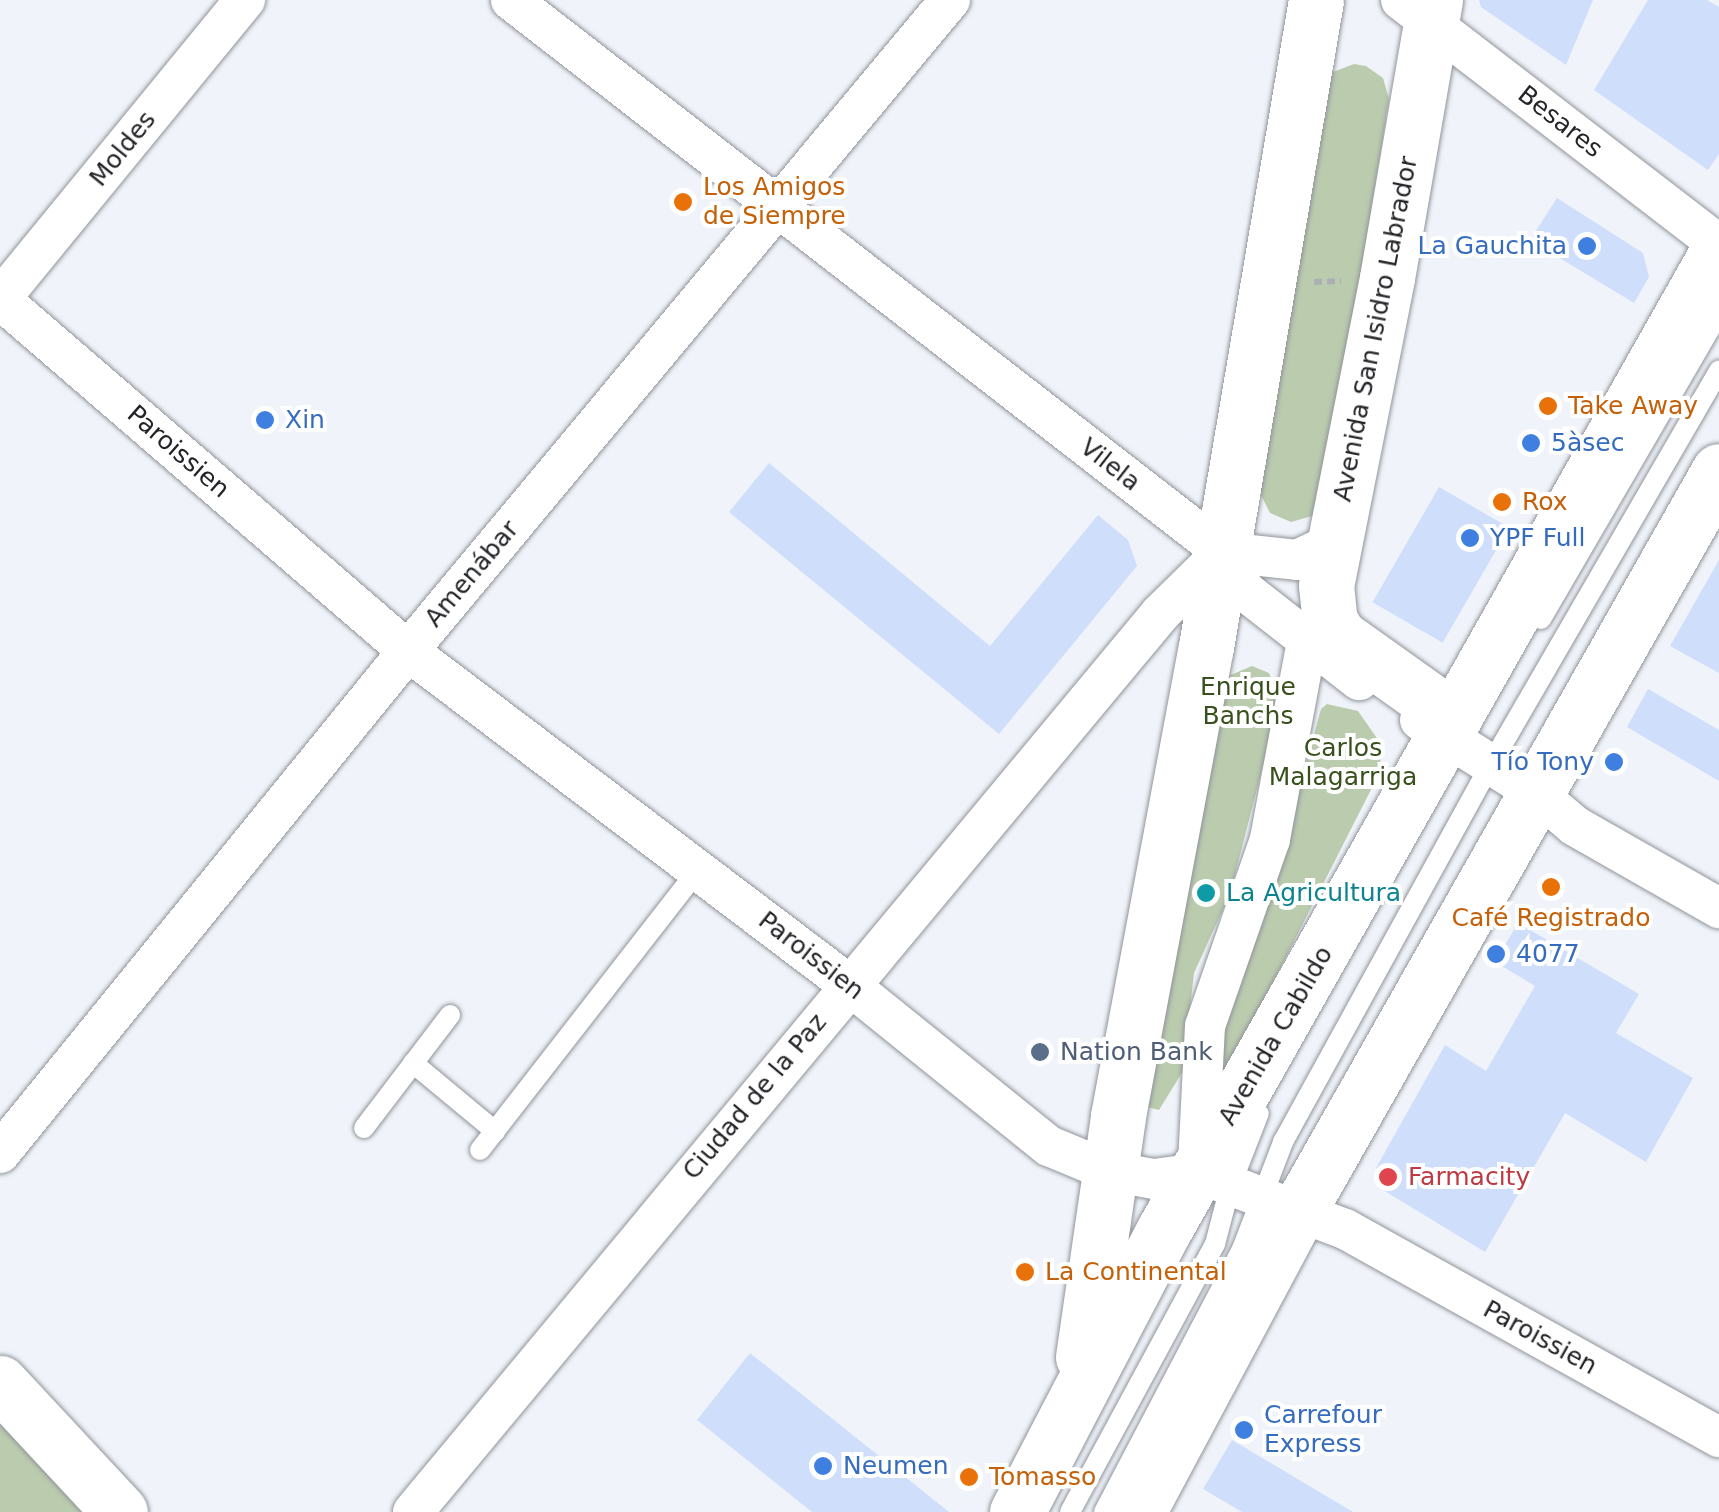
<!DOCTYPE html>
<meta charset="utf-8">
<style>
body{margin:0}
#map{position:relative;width:1719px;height:1512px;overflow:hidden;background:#f0f4fa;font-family:"DejaVu Sans",sans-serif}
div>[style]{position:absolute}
.green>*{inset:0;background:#bbcbae}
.building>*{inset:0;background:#cedefb;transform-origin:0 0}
.path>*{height:6px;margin-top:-3px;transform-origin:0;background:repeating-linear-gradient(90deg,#acafb4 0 8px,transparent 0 13px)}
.roads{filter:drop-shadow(0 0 2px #90949a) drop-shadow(0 0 2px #90949a)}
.lane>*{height:20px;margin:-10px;padding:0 10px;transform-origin:10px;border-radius:10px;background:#fff}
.street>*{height:40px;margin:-20px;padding:0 20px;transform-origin:20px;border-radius:20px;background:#fff}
.secondary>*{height:55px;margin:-27.5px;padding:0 27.5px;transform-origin:27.5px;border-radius:27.5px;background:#fff}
.dots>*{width:28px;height:28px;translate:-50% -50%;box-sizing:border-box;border:5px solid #fff;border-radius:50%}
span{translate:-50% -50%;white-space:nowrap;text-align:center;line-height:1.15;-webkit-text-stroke:8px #fff;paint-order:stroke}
.street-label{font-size:25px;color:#232427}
.food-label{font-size:25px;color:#c56008}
.left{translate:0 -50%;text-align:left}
.shop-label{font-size:25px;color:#366cbe}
.right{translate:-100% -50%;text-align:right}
.park-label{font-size:25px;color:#38501c}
.culture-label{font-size:25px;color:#0d838f}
.service-label{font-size:25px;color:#4e5e75}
.health-label{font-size:25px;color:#be3a42}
</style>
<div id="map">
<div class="green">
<div style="clip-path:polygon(1354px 64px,1366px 66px,1383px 78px,1389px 99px,1325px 500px,1312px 516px,1291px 522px,1270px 513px,1260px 493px,1326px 80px,1333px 72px)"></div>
<div style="clip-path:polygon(1252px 666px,1269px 673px,1280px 699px,1230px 894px,1194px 973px,1183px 1071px,1159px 1110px,1143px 1106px,1226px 677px)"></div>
<div style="clip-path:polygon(1327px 704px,1358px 711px,1381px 744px,1380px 772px,1230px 1067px,1220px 1060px,1221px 1041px,1277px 870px,1321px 709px)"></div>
<div style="clip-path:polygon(0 1415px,92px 1512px,0 1512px)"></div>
</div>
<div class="building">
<div style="clip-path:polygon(1479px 0,1593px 0,1566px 65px,1481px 7px)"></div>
<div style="clip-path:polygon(1648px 0,1707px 0,1719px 7px,1719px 154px,1708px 170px,1594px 90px)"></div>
<div style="clip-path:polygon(1557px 198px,1643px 253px,1649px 277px,1634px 303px,1530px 240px)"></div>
<div style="clip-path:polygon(769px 463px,990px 646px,1098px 515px,1128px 540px,1137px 566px,999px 734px,729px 512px)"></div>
<div style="left:1439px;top:487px;width:81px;height:133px;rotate:30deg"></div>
<div style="clip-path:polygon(1719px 560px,1719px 673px,1670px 646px)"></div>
<div style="clip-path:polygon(1648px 689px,1719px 730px,1719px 781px,1627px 727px)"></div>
<div style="clip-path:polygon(1518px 923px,1639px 994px,1616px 1033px,1693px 1078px,1646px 1162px,1565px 1113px,1485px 1252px,1383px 1190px,1376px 1168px,1445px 1045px,1486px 1071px,1535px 986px,1495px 962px)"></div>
<div style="clip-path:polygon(750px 1353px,949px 1512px,812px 1512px,697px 1420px)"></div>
<div style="clip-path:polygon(1232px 1440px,1353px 1512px,1242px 1512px,1203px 1489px)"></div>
</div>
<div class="path">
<div style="left:1314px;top:282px;width:27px;rotate:-2deg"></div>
</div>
<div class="roads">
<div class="lane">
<div style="left:1541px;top:619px;width:354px;rotate:-59.8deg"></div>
<div style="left:413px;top:1063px;width:107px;rotate:39.7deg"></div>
<div style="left:364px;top:1128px;width:142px;rotate:-52.7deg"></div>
<div style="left:480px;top:1150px;width:355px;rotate:-52.1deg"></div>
<div style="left:1070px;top:1512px;width:305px;rotate:-61.6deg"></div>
<div style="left:1215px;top:1244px;width:59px;rotate:-75.3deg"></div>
<div style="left:1230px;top:1187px;width:79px;rotate:-68.6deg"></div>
<div style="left:1104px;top:1512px;width:297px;rotate:-62.3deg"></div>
<div style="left:1242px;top:1249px;width:115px;rotate:-69deg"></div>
<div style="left:1283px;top:1142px;width:431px;rotate:-61.2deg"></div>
<div style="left:1491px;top:764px;width:455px;rotate:-59.9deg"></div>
</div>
<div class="street">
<div style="left:511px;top:0;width:901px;rotate:37.79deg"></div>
<div style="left:1223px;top:552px;width:45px;rotate:60.6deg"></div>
<div style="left:1245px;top:591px;width:145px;rotate:38deg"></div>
<div style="left:1401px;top:0;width:401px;rotate:37.6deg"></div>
<div style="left:0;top:299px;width:539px;rotate:40.79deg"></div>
<div style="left:408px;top:651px;width:552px;rotate:37.12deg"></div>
<div style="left:848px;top:984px;width:258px;rotate:38.9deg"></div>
<div style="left:1049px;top:1146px;width:65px;rotate:22.6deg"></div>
<div style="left:1109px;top:1171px;width:46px;rotate:10.1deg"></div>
<div style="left:1154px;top:1179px;width:44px;rotate:-7.8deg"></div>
<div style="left:1198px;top:1173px;width:157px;rotate:20.9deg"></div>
<div style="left:1345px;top:1229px;width:428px;rotate:29.1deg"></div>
<div style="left:0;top:299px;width:387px;rotate:-50.7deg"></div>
<div style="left:1223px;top:552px;width:74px;rotate:6.2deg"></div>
<div style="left:1297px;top:560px;width:42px;rotate:-25.3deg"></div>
<div style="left:1420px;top:720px;width:136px;rotate:32.1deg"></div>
<div style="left:1535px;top:792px;width:52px;rotate:40.4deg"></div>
<div style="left:1575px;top:826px;width:166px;rotate:29.7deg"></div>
<div style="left:0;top:1153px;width:647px;rotate:-50.9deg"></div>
<div style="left:408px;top:651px;width:847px;rotate:-50.22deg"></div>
<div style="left:1198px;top:1164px;width:138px;rotate:-87.1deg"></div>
<div style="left:1205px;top:1026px;width:198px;rotate:-70.8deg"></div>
<div style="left:1270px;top:839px;width:200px;rotate:-79.4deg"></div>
<div style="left:413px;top:1512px;width:1168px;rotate:-50.24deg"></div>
<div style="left:1160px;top:614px;width:88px;rotate:-44.5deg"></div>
</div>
<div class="secondary">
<div style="left:1435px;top:0;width:282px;rotate:99.8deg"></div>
<div style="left:1387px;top:278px;width:313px;rotate:101.2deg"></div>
<div style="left:1326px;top:585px;width:36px;rotate:84deg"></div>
<div style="left:1330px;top:621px;width:17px;rotate:59deg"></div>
<div style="left:1339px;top:636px;width:141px;rotate:35.5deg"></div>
<div style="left:1083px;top:1357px;width:244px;rotate:-81.7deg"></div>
<div style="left:1118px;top:1116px;width:477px;rotate:-79.4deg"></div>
<div style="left:1206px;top:647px;width:656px;rotate:-80.35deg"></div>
<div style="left:0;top:1383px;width:176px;rotate:47.1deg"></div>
<div style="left:1017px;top:1512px;width:318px;rotate:-62.5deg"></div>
<div style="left:1164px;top:1230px;width:1127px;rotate:-60.5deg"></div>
<div style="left:1138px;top:1512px;width:340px;rotate:-61.9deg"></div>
<div style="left:1298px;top:1212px;width:852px;rotate:-60.4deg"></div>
</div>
</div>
<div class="dots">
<div style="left:683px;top:202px;background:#e8710a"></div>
<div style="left:1587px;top:246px;background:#3f7fe0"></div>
<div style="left:1548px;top:406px;background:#e8710a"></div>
<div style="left:265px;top:420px;background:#3f7fe0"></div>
<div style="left:1531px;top:443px;background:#3f7fe0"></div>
<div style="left:1502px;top:502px;background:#e8710a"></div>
<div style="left:1470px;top:538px;background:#3f7fe0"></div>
<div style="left:1614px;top:762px;background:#3f7fe0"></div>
<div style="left:1551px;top:887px;background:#e8710a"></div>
<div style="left:1206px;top:893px;background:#0f9aa8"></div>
<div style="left:1496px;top:954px;background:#3f7fe0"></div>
<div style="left:1040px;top:1052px;background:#5c6f8a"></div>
<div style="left:1388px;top:1177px;background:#e0444e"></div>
<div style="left:1025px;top:1272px;background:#e8710a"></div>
<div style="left:1244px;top:1430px;background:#3f7fe0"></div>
<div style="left:823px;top:1466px;background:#3f7fe0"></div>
<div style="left:969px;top:1477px;background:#e8710a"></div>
</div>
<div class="street-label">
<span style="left:1560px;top:122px;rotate:38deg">Besares</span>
<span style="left:123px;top:149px;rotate:-51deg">Moldes</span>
<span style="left:1376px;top:329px;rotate:-79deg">Avenida San Isidro Labrador</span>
<span style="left:178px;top:452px;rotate:41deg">Paroissien</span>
<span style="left:1110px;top:465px;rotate:38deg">Vilela</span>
<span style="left:472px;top:574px;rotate:-50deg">Amenábar</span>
<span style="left:811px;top:956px;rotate:38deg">Paroissien</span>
<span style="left:1276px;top:1036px;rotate:-60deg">Avenida Cabildo</span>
<span style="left:755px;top:1097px;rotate:-50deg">Ciudad de la Paz</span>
<span style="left:1540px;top:1338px;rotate:29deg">Paroissien</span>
</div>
<div class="food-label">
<span class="left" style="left:703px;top:202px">Los Amigos<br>de Siempre</span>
<span class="left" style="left:1568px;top:406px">Take Away</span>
<span class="left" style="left:1522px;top:502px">Rox</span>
<span style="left:1551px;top:918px">Café Registrado</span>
<span class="left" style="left:1045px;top:1272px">La Continental</span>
<span class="left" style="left:989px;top:1477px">Tomasso</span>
</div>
<div class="shop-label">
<span class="right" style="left:1567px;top:246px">La Gauchita</span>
<span class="left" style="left:285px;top:420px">Xin</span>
<span class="left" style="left:1551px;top:443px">5àsec</span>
<span class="left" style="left:1490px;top:538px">YPF Full</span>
<span class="right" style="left:1594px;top:762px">Tío Tony</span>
<span class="left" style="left:1516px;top:954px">4077</span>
<span class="left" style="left:1264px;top:1430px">Carrefour<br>Express</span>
<span class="left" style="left:843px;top:1466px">Neumen</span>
</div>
<div class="park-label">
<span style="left:1248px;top:702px">Enrique<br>Banchs</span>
<span style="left:1343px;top:763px">Carlos<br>Malagarriga</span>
</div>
<div class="culture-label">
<span class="left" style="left:1226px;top:893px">La Agricultura</span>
</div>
<div class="service-label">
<span class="left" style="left:1060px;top:1052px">Nation Bank</span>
</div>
<div class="health-label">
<span class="left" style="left:1408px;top:1177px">Farmacity</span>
</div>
</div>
